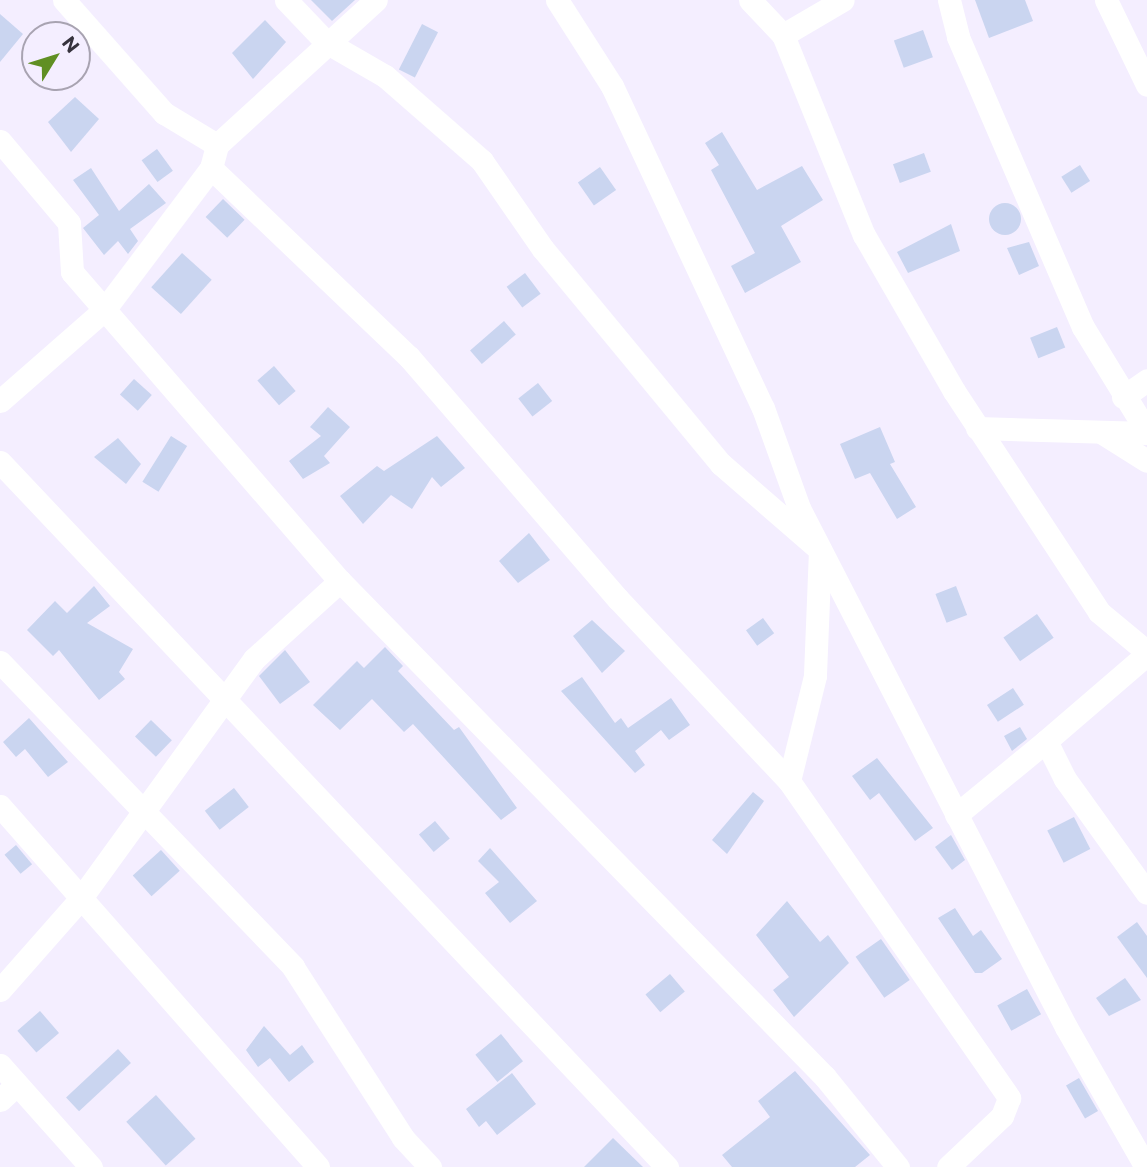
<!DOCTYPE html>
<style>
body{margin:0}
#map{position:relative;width:1147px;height:1167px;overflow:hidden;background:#f4eeff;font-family:Commissioner,sans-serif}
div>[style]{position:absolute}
.building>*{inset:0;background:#cad5f0;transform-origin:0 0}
.round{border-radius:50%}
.street>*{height:23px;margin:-11.5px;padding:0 11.5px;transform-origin:11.5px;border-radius:11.5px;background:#fff}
span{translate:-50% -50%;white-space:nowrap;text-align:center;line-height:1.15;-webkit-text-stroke:5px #f4eeff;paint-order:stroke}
.north{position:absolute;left:21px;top:21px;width:70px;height:70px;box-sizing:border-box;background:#f4eeff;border:2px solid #a8a3b1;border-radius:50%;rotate:52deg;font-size:19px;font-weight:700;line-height:28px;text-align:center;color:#36323d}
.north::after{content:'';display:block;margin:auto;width:24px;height:32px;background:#608f23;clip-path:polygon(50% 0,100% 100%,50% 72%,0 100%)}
</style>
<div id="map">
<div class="building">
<div style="clip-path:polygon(311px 0,355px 0,332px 21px)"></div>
<div style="clip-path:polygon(975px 0,1025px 0,1033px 21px,989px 38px)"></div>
<div style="clip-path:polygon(0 14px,23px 34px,0 62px)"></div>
<div style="clip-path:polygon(265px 20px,286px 42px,253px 79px,232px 53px)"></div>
<div style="left:422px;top:24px;width:18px;height:51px;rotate:27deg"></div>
<div style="left:923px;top:30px;width:29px;height:31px;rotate:70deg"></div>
<div style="clip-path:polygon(75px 97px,99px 119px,71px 152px,48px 122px)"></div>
<div style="clip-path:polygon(722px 132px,757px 190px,802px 166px,823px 200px,781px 226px,801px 262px,745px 293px,731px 266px,755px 253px,711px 170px,719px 165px,705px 143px)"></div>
<div style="left:157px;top:149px;width:27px;height:19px;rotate:54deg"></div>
<div style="left:924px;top:153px;width:20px;height:33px;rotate:70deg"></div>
<div style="left:1080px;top:165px;width:19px;height:22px;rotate:58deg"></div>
<div style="left:600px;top:167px;width:28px;height:27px;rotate:55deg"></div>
<div style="clip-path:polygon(91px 168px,119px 211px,149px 184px,166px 203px,130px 229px,138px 241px,128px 254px,118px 241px,104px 255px,83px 228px,99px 215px,73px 180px)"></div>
<div style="left:223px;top:199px;width:30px;height:25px;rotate:44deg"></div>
<div class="round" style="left:989px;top:203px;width:32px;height:32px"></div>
<div style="clip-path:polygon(951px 224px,960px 251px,908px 273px,897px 252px)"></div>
<div style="clip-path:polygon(1029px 242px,1039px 266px,1019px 275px,1007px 248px)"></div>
<div style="left:182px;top:253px;width:40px;height:46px;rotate:42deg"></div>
<div style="left:525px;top:273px;width:26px;height:23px;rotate:53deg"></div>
<div style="left:504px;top:321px;width:18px;height:45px;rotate:49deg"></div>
<div style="left:1057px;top:327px;width:22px;height:29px;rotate:68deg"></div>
<div style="left:274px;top:366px;width:33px;height:22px;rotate:49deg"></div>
<div style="left:134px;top:379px;width:24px;height:21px;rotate:42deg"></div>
<div style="left:538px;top:383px;width:23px;height:25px;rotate:52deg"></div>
<div style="clip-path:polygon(328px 407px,350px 427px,324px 456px,330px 463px,303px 479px,289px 461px,321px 436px,310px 427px)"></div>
<div style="clip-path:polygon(880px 427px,895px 462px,890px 464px,916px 507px,897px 519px,870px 473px,855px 479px,840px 444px)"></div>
<div style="left:171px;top:436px;width:19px;height:54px;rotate:32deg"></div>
<div style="clip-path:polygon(437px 436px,465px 468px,441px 487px,432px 477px,412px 509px,391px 495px,363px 524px,340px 496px,377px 466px,384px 471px)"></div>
<div style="clip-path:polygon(118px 438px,141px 464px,126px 484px,94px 457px)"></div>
<div style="clip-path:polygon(529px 533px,550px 560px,518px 583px,499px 561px)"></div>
<div style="clip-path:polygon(94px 586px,110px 606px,87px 623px,133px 649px,119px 672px,125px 679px,99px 700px,59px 650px,53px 656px,27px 630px,55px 601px,67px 613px)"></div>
<div style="left:956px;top:586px;width:31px;height:22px;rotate:69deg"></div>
<div style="left:1037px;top:614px;width:29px;height:41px;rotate:55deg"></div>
<div style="left:763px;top:618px;width:19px;height:21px;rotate:54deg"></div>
<div style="clip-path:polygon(592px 620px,625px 651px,602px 673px,573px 636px)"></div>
<div style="clip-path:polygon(385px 647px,403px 666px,398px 671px,454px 730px,459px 727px,517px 808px,501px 820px,413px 724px,404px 732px,372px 699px,340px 730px,313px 705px,357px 661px,364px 668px)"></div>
<div style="clip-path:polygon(285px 650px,310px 682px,280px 704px,259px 676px)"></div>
<div style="clip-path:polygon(582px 677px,615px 723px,621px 718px,628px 728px,671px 698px,690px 725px,669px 740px,661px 730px,635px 751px,645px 765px,635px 773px,561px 691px)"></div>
<div style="left:1013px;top:688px;width:20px;height:31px;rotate:57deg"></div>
<div style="clip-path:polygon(29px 718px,68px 762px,48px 777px,25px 749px,16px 757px,3px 742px)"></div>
<div style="left:151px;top:720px;width:29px;height:23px;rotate:44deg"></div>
<div style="clip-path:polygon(1020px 727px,1027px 739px,1012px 751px,1004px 736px)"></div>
<div style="clip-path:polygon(877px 758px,933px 828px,915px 841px,879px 793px,870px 800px,852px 776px)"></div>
<div style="left:234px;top:788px;width:24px;height:37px;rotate:52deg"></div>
<div style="clip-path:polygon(753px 792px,764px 801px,727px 854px,712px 840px)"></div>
<div style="left:1074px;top:817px;width:36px;height:30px;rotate:63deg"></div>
<div style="left:435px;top:821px;width:23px;height:21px;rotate:50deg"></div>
<div style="clip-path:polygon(951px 835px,965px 860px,952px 870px,935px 847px)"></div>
<div style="left:16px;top:845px;width:25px;height:15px;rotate:50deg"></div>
<div style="clip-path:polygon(490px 848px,537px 901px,510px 923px,485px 893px,499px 882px,478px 861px)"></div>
<div style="left:161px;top:850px;width:28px;height:38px;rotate:48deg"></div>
<div style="clip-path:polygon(787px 901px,820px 942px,828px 935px,849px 963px,794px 1017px,773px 990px,789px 977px,756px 935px)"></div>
<div style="clip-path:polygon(955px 908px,973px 936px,981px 930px,1002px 959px,982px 973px,975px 973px,938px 918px)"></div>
<div style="clip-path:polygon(1137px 922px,1147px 936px,1147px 978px,1117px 937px)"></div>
<div style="left:881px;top:939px;width:50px;height:31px;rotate:55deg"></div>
<div style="left:670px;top:974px;width:23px;height:32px;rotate:50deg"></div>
<div style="clip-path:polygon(1125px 978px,1141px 1000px,1109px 1016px,1096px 998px)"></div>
<div style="left:1027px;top:989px;width:29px;height:34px;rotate:61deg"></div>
<div style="left:40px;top:1011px;width:29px;height:30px;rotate:49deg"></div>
<div style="clip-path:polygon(264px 1026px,290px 1055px,302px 1045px,314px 1062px,289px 1082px,270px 1058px,258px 1067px,246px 1050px)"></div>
<div style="left:501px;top:1034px;width:35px;height:33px;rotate:51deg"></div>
<div style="left:118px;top:1049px;width:19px;height:71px;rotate:47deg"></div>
<div style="clip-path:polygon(795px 1071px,870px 1155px,855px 1167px,732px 1167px,722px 1155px,770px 1117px,758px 1101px)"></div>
<div style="clip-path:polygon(512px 1073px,536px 1104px,497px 1135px,486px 1121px,479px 1127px,466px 1109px)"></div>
<div style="left:1079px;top:1078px;width:38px;height:15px;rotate:60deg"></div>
<div style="left:156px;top:1095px;width:59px;height:40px;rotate:48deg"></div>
<div style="clip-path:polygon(613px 1138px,643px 1167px,584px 1167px)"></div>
</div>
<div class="street">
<div style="left:64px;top:0;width:151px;rotate:48.5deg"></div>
<div style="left:164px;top:113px;width:62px;rotate:31.1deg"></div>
<div style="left:286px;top:0;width:58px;rotate:46.4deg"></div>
<div style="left:326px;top:42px;width:68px;rotate:30deg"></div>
<div style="left:385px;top:76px;width:129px;rotate:41.2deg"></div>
<div style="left:482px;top:161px;width:107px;rotate:55.3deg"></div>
<div style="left:543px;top:249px;width:279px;rotate:50.4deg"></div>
<div style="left:721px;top:464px;width:131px;rotate:41deg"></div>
<div style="left:820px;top:550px;width:126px;rotate:92.3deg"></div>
<div style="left:815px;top:676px;width:108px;rotate:103.9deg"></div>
<div style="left:557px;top:0;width:102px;rotate:57.4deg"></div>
<div style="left:612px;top:86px;width:356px;rotate:64.9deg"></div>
<div style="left:763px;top:408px;width:106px;rotate:70.2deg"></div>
<div style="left:799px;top:508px;width:584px;rotate:62.78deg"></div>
<div style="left:1066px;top:1027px;width:161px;rotate:60.3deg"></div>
<div style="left:750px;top:0;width:48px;rotate:46.7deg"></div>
<div style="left:783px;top:35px;width:216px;rotate:68deg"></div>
<div style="left:864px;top:235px;width:180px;rotate:60deg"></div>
<div style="left:954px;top:391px;width:264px;rotate:56.7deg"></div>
<div style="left:1099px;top:612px;width:62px;rotate:39.8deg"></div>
<div style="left:949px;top:0;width:38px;rotate:76deg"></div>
<div style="left:958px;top:37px;width:316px;rotate:66.7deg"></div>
<div style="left:1083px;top:327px;width:123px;rotate:58.6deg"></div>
<div style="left:1106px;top:0;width:94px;rotate:64.2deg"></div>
<div style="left:783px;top:35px;width:69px;rotate:-30.3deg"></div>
<div style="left:0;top:141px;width:107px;rotate:49.9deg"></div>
<div style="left:69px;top:223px;width:49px;rotate:86.5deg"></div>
<div style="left:72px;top:272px;width:409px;rotate:49.1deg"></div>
<div style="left:340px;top:581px;width:694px;rotate:45.64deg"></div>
<div style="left:825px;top:1077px;width:116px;rotate:51deg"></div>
<div style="left:211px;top:168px;width:274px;rotate:43.7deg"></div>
<div style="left:409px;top:357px;width:320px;rotate:49.2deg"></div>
<div style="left:618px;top:599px;width:250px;rotate:46.8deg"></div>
<div style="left:789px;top:781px;width:386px;rotate:55.2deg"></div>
<div style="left:1009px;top:1098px;width:19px;rotate:111deg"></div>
<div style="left:1002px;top:1116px;width:74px;rotate:136.6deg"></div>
<div style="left:1123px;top:397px;width:29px;rotate:-35deg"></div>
<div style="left:0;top:401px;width:138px;rotate:-41.2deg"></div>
<div style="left:104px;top:310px;width:178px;rotate:-53deg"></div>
<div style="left:211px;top:168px;width:24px;rotate:-75deg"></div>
<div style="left:217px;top:145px;width:215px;rotate:-42.4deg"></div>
<div style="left:977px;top:428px;width:170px;rotate:1.7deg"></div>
<div style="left:1101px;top:432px;width:54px;rotate:32.2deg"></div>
<div style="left:0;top:462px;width:971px;rotate:46.59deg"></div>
<div style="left:0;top:662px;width:423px;rotate:46.1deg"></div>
<div style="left:293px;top:967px;width:203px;rotate:57.2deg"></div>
<div style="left:403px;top:1138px;width:40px;rotate:47deg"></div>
<div style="left:1046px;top:741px;width:133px;rotate:-40.7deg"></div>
<div style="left:0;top:806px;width:481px;rotate:48.6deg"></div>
<div style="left:956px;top:815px;width:117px;rotate:-39.4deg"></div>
<div style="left:1046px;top:741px;width:42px;rotate:63.4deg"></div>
<div style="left:1065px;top:779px;width:140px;rotate:54.3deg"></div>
<div style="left:0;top:990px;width:123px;rotate:-48.6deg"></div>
<div style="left:81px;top:898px;width:295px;rotate:-54.1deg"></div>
<div style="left:254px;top:659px;width:116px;rotate:-42.2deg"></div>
<div style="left:0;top:1065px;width:137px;rotate:48.3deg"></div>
<div style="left:0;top:1100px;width:23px;rotate:-43deg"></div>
</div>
<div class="north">N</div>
</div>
